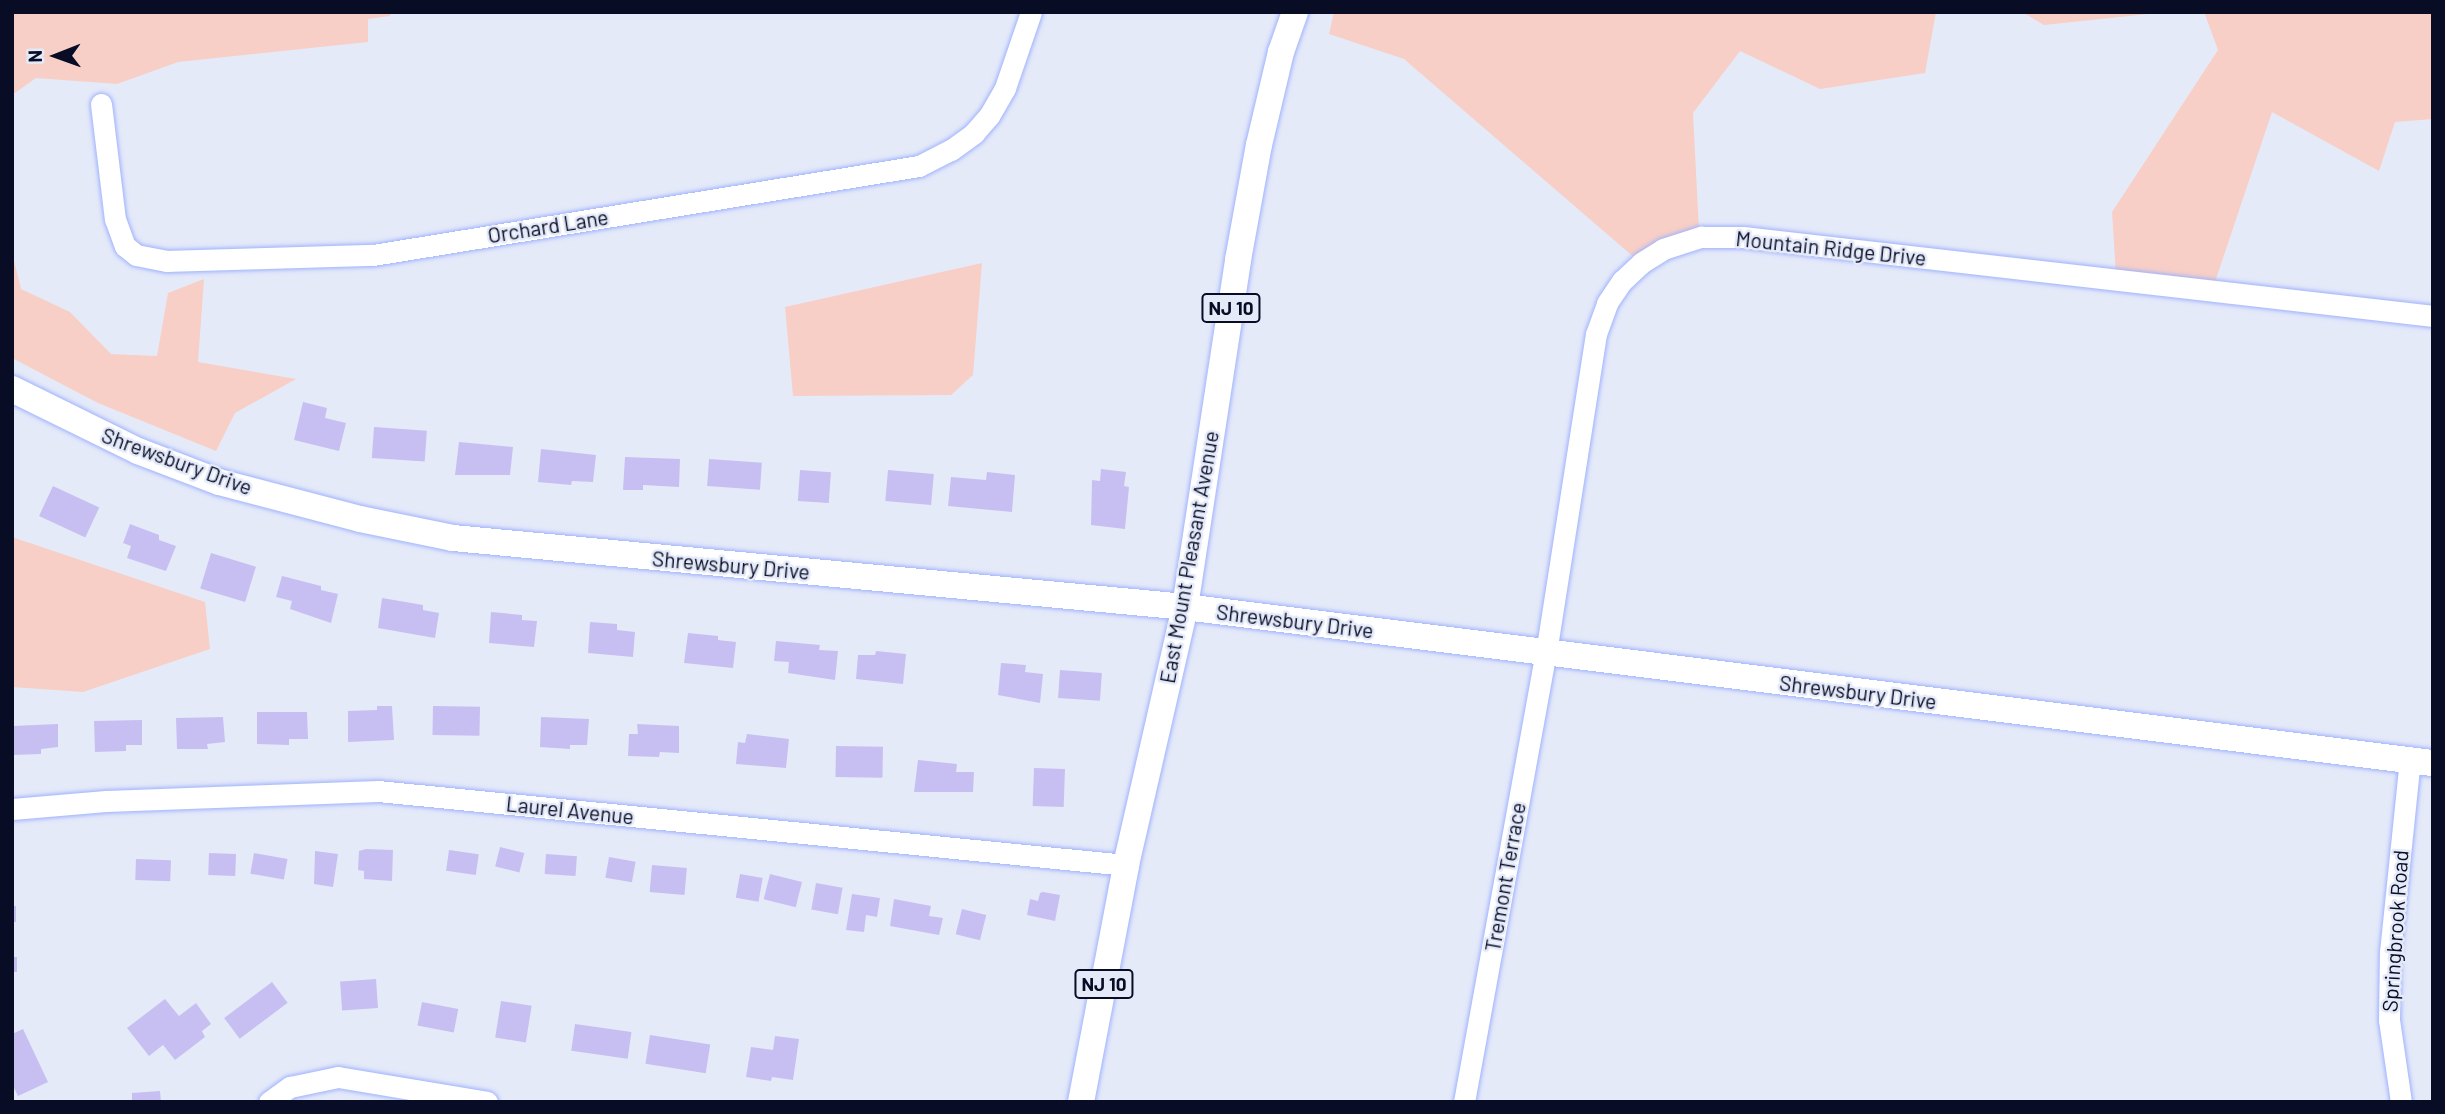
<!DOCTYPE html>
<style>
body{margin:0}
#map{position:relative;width:2445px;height:1114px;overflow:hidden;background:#e5eaf9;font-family:Barlow,sans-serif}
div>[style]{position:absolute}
.green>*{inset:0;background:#f8cfc6}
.building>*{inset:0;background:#c7bff2;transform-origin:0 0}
.roads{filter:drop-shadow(0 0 2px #a0b3fc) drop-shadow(0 0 2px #a0b3fc)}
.minor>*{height:21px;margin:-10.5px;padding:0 10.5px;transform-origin:10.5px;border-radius:10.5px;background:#fff}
.major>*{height:26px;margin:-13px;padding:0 13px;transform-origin:13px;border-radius:13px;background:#fff}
span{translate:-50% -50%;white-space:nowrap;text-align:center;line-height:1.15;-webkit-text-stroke:5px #e5eaf9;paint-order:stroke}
.shield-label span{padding:2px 5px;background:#e5eaf9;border:2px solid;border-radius:5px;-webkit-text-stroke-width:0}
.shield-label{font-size:19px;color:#080c25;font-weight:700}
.street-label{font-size:21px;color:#080c25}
.frame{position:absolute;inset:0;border:14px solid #080c25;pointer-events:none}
.north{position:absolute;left:21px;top:21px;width:70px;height:70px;-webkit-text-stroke:5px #e5eaf9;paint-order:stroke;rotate:269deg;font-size:19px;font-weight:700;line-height:28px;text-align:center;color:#080c25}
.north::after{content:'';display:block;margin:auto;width:24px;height:32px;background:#080c25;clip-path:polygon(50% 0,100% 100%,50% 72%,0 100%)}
</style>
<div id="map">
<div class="green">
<div style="clip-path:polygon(12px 12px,390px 12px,390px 16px,368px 19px,368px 42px,178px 62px,117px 84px,36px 78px,12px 95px)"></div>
<div style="clip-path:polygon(1334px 12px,1936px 12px,1925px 73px,1820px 89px,1740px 51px,1693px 113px,1699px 231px,1636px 259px,1404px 59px,1329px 34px)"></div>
<div style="clip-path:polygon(2022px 12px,2167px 12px,2044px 25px)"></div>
<div style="clip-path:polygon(2204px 12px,2433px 12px,2433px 119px,2395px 122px,2379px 171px,2272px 112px,2213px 288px,2116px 275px,2112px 212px,2218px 50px)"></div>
<div style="clip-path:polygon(12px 252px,21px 289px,70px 312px,111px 354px,157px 356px,168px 293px,204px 279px,198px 362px,296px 379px,235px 413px,216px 451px,98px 403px,12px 358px)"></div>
<div style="clip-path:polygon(982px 263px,973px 375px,951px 395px,793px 396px,785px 307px)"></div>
<div style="clip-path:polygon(12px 537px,205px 602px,210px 649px,83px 692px,12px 687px)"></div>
</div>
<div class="building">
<div style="clip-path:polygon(303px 402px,327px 408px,325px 418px,346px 423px,339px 451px,294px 440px)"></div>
<div style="left:374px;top:427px;width:53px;height:31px;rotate:4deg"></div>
<div style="clip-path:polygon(459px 442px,513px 447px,510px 475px,455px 475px)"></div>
<div style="clip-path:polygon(541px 449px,596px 455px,593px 482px,572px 481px,571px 485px,538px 482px)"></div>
<div style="clip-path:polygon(625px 457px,680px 459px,679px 487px,643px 485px,643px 490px,623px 490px)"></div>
<div style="left:709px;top:459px;width:53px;height:27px;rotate:4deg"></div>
<div style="clip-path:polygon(1101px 469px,1126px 472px,1124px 486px,1129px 487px,1125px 529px,1091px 525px,1092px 480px,1100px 481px)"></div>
<div style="left:800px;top:470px;width:31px;height:31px;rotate:4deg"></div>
<div style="left:888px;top:470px;width:46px;height:31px;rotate:5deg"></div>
<div style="clip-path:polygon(987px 472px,1015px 475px,1012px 512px,948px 506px,951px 477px,986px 480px)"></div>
<div style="left:53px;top:486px;width:51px;height:33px;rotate:25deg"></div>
<div style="clip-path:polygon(130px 524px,159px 535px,159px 540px,176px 546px,166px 571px,127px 558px,131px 546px,123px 543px)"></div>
<div style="left:211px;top:553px;width:47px;height:37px;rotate:17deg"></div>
<div style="clip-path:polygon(282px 576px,321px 586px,321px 590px,338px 594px,331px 623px,290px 609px,292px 601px,276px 597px)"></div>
<div style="clip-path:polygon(382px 598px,423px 605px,423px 610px,439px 613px,435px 638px,378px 628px)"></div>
<div style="clip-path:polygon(491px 612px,522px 615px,522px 620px,537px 621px,534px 647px,489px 643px)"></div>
<div style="clip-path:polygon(590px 622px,617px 624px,617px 630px,635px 632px,633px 657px,588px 653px)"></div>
<div style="clip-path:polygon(688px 633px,718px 636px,718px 640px,736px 642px,733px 668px,684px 663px)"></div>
<div style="clip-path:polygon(776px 641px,820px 645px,819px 650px,838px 651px,835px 680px,788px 673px,789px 662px,774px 661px)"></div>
<div style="clip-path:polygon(876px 651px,906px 654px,903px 684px,856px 679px,858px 655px,875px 655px)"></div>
<div style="clip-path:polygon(1001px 663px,1026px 665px,1025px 672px,1043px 674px,1040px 703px,998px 695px)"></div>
<div style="left:1060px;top:670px;width:42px;height:28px;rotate:4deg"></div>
<div style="clip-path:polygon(377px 706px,392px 706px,394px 740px,348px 742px,348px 711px,377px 710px)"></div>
<div style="left:433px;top:706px;width:47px;height:29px;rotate:1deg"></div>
<div style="clip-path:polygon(257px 712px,307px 712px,308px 739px,289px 739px,289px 745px,257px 744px)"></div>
<div style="clip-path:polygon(223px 717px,225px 742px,207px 744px,208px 749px,177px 749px,176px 718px)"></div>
<div style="clip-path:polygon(541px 717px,589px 719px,587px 745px,570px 745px,570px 749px,540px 747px)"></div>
<div style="clip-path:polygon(142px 720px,142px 745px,126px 745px,126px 751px,95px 752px,94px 721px)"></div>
<div style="clip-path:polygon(58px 724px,58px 747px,41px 749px,41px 754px,12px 755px,12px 726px)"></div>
<div style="clip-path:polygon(637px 724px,679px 726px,679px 753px,660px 752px,659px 757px,628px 756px,629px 734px,638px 734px)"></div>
<div style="clip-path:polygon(747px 734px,789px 739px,786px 768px,736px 764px,738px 742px,745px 743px)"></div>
<div style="left:836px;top:746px;width:47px;height:31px;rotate:1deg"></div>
<div style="clip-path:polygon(918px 760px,957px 764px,956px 772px,974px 772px,973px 792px,914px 792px)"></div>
<div style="left:1034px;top:768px;width:31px;height:38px;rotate:2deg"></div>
<div style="left:500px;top:847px;width:25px;height:20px;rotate:14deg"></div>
<div style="clip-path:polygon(366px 849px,393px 850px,392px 881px,364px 879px,364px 871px,358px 870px,359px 851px)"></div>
<div style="left:449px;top:850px;width:30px;height:21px;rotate:8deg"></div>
<div style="clip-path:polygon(315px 851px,338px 854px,333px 887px,314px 884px)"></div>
<div style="left:209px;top:853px;width:27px;height:22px;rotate:2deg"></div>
<div style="left:254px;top:853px;width:34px;height:21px;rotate:10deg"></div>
<div style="left:546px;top:854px;width:31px;height:20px;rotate:4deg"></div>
<div style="left:609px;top:857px;width:27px;height:21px;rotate:10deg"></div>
<div style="left:136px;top:859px;width:35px;height:21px;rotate:2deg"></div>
<div style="left:652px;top:865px;width:35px;height:27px;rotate:5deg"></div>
<div style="left:740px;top:874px;width:23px;height:24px;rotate:10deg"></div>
<div style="left:770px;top:874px;width:33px;height:26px;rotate:14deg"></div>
<div style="left:816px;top:883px;width:27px;height:27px;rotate:10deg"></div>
<div style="clip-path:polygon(1043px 892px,1060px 895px,1055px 921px,1027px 915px,1030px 899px,1038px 901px,1040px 893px)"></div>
<div style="clip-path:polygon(852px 894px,880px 898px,877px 917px,866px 915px,864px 932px,846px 930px)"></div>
<div style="clip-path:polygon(894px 899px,931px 906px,929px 916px,943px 918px,939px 935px,890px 926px)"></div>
<div style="left:12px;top:906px;width:4px;height:16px"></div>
<div style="left:962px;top:909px;width:25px;height:26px;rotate:14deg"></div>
<div style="left:12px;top:957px;width:5px;height:15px"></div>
<div style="left:376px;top:979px;width:29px;height:36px;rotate:86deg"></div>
<div style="left:272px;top:982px;width:26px;height:60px;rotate:53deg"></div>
<div style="clip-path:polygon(165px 999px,179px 1016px,196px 1003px,211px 1024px,202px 1031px,205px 1037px,175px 1060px,163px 1045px,149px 1056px,127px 1028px)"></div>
<div style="left:501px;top:1001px;width:31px;height:37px;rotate:9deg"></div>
<div style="left:422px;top:1002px;width:37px;height:24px;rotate:11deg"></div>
<div style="left:575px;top:1024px;width:57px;height:27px;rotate:8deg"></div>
<div style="clip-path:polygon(23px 1029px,48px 1082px,18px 1096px,12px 1084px,12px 1034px)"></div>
<div style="left:650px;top:1035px;width:61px;height:29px;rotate:9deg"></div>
<div style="clip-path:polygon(775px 1036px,799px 1039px,793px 1080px,772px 1077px,771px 1081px,746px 1077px,751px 1047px,773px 1050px)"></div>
<div style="clip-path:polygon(160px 1091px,161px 1102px,132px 1102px,132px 1093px)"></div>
</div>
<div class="roads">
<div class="minor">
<div style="left:101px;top:104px;width:116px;rotate:83.1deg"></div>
<div style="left:115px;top:219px;width:29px;rotate:70deg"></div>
<div style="left:125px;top:246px;width:14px;rotate:39deg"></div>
<div style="left:136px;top:255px;width:32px;rotate:11deg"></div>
<div style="left:167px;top:261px;width:206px;rotate:-1.7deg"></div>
<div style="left:373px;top:255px;width:553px;rotate:-9.26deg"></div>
<div style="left:919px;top:166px;width:36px;rotate:-27deg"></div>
<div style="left:951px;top:150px;width:29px;rotate:-36deg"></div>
<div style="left:974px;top:133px;width:23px;rotate:-49deg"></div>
<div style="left:989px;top:116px;width:32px;rotate:-60deg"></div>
<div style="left:1005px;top:88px;width:80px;rotate:-71.1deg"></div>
<div style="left:12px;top:809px;width:94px;rotate:-4.9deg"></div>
<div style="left:106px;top:801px;width:272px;rotate:-2.1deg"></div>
<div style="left:378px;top:791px;width:752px;rotate:5.65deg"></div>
<div style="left:269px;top:1102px;width:26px;rotate:-36deg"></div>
<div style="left:290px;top:1087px;width:49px;rotate:-11.8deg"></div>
<div style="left:338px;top:1077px;width:151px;rotate:9.5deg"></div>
<div style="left:1464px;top:1102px;width:456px;rotate:-79.7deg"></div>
<div style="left:1546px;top:653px;width:323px;rotate:-81.1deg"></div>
<div style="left:1596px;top:334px;width:33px;rotate:-70deg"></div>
<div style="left:1607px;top:303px;width:27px;rotate:-56deg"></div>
<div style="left:1622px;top:281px;width:26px;rotate:-43deg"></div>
<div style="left:1641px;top:263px;width:26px;rotate:-32deg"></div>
<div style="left:1663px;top:249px;width:40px;rotate:-18deg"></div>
<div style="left:1701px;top:237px;width:42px"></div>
<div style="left:1743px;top:237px;width:695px;rotate:6.53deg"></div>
<div style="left:2401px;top:1102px;width:83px;rotate:-98.3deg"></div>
<div style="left:2389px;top:1020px;width:68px;rotate:-89.2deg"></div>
<div style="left:2390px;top:952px;width:193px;rotate:-84.1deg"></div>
</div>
<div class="major">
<div style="left:12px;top:389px;width:140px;rotate:26.2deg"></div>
<div style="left:138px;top:451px;width:87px;rotate:20.9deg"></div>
<div style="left:219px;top:482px;width:146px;rotate:14.7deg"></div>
<div style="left:360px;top:519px;width:95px;rotate:11.5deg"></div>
<div style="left:453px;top:538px;width:735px;rotate:5.38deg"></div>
<div style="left:1185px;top:607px;width:1258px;rotate:7.13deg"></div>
<div style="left:1081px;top:1102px;width:241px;rotate:-79.2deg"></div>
<div style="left:1126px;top:865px;width:265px;rotate:-77.1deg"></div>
<div style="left:1185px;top:607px;width:351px;rotate:-81.3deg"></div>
<div style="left:1238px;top:260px;width:117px;rotate:-79.7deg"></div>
<div style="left:1259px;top:145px;width:96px;rotate:-76.7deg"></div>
<div style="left:1281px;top:52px;width:42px;rotate:-70.7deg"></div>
</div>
</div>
<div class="shield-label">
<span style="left:1231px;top:308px">NJ 10</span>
<span style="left:1104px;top:984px">NJ 10</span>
</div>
<div class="street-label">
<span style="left:548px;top:226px;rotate:-9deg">Orchard Lane</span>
<span style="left:1831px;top:248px;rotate:6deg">Mountain Ridge Drive</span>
<span style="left:177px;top:461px;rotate:20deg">Shrewsbury Drive</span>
<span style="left:1189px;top:557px;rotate:-80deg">East Mount Pleasant Avenue</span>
<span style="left:731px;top:565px;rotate:5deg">Shrewsbury Drive</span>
<span style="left:1295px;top:621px;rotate:7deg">Shrewsbury Drive</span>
<span style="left:1858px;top:692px;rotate:7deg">Shrewsbury Drive</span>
<span style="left:570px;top:810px;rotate:6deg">Laurel Avenue</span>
<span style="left:1505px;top:877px;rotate:-80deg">Tremont Terrace</span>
<span style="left:2395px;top:931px;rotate:-86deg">Springbrook Road</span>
</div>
<div class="frame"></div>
<div class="north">N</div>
</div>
